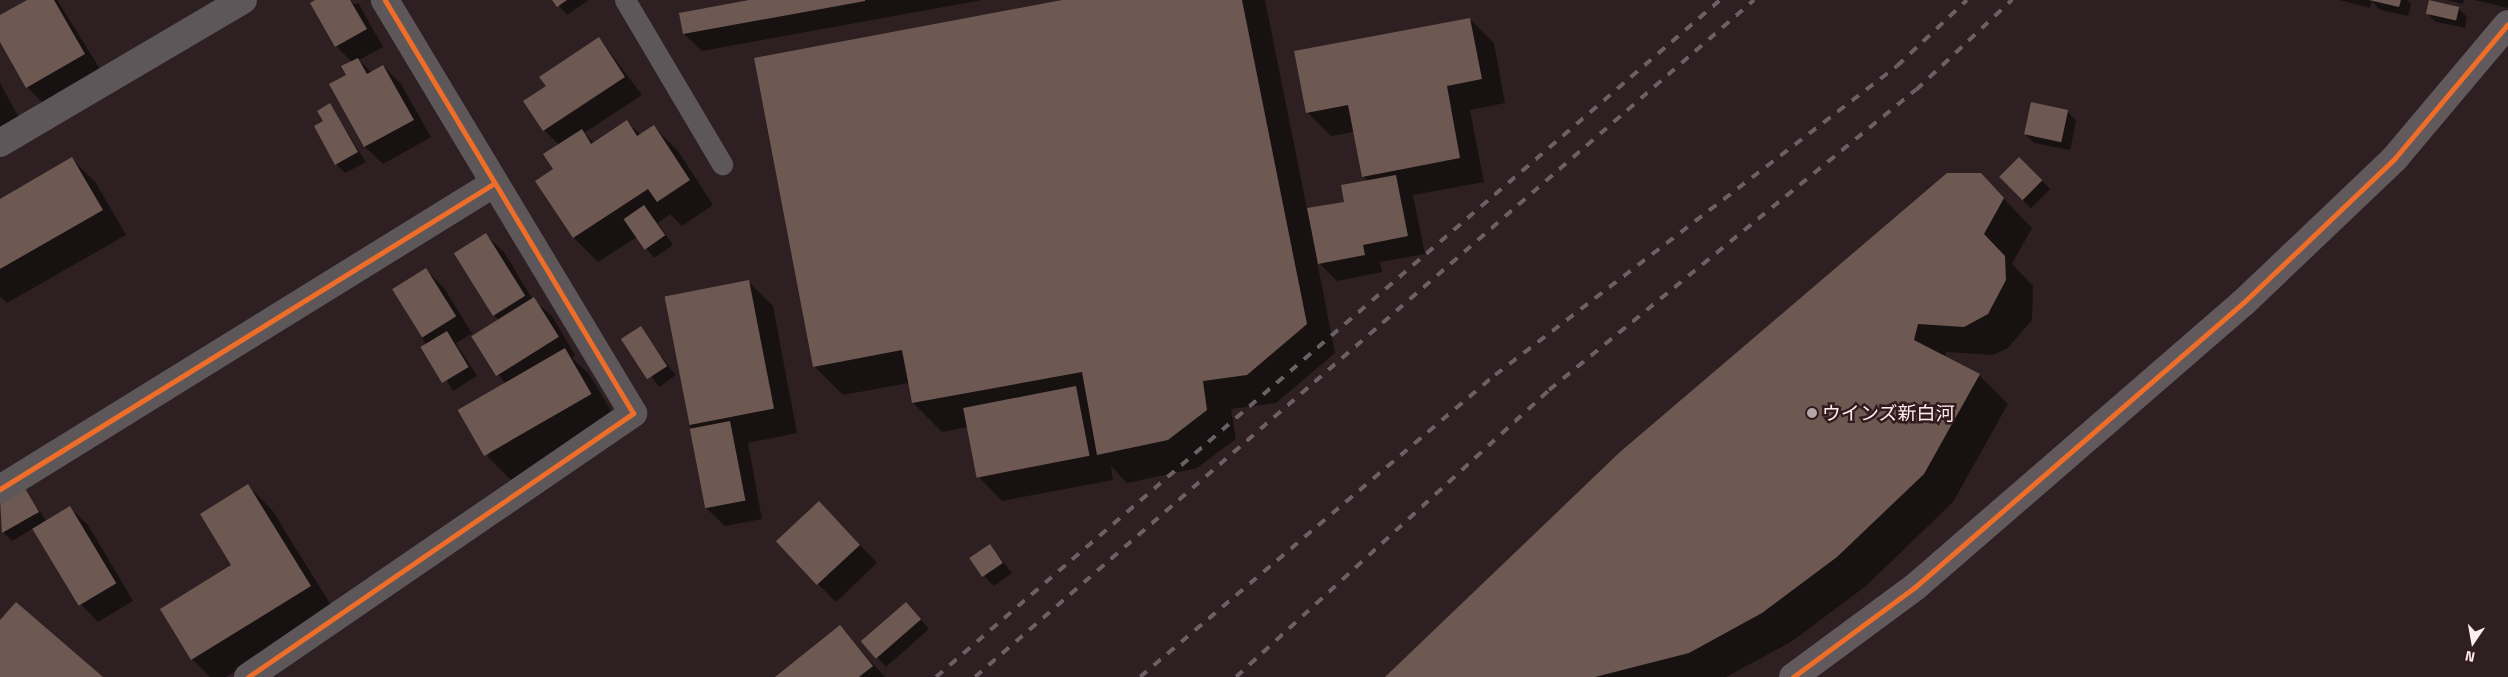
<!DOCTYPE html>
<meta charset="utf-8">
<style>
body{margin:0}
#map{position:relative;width:2508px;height:677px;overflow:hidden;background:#2e2022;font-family:"Titillium Web","Noto Sans JP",sans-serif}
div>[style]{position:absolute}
.shadow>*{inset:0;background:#0007;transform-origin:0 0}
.building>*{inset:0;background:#6e5852;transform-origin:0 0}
.lane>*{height:21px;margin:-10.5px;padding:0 10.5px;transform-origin:10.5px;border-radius:10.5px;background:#5d575a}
.street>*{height:28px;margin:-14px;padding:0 14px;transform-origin:14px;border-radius:14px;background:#5d575a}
.secondary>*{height:28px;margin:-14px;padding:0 14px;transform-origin:14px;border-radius:14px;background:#61595c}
.rail>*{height:4px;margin-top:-2px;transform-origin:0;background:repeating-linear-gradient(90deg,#696163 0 9px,transparent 0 18px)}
.cycleway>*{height:5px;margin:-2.5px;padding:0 2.5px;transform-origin:2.5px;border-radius:2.5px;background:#ee6e29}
.dots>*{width:14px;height:14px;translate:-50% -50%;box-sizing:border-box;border:2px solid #341a1e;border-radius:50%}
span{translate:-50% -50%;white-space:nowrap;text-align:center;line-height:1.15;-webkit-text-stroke:5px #341a1e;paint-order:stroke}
.poi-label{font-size:19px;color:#feecee}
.left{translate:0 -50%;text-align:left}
.north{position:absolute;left:2448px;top:617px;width:50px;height:50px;-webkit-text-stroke:4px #341a1e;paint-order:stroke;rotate:192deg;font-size:14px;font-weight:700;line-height:20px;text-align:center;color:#feecee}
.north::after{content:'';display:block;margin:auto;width:18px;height:22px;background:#feecee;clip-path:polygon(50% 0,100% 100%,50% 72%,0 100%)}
</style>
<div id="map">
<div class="shadow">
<div style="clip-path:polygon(29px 0,57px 0,102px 72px,45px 105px,27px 87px,0 39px,0 17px)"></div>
<div style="clip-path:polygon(317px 0,359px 4px,383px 47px,359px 60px,372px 73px,383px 66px,401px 84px,431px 137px,383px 164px,365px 147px,331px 84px,348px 75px,352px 62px,336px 46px)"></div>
<div style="clip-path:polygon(554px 0,589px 0,567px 15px)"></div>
<div style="clip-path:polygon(755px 0,982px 0,702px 51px,684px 34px)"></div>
<div style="clip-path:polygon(1069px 0,1265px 0,1307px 209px,1346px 203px,1368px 181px,1363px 176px,1354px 132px,1331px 136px,1307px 112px,1470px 19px,1494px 43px,1505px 103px,1470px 110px,1484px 182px,1413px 195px,1425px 254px,1380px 262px,1382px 272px,1337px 281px,1317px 261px,1335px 353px,1276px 403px,1231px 409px,1236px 439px,1197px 468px,1127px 483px,1111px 466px,1113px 480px,1002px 501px,978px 476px,968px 427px,942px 432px,913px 403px,909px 383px,843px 395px,814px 366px)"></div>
<div style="clip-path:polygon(2339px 0,2407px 0,2411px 4px,2408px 16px,2380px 10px,2372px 1px,2370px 8px)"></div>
<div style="clip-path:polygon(2446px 0,2464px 0,2463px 4px)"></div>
<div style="clip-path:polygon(2474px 0,2508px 0,2508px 8px)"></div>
<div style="clip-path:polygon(2458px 8px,2467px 17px,2465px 28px,2436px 22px,2427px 13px)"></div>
<div style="clip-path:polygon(599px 38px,642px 95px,584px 133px,594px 143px,627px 122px,641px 135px,654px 127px,678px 151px,713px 205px,682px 226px,670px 214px,658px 223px,673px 245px,654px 258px,637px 237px,598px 262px,574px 238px,536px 181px,555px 169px,559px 145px,544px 130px,548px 87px)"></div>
<div style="clip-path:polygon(0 83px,23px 125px,0 137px)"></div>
<div style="clip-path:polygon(330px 105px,366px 162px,345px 173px,336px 164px,325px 121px)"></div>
<div style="clip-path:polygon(2067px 111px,2076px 121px,2070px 150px,2034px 143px,2025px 134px)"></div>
<div style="left:2019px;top:158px;width:44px;height:27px;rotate:45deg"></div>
<div style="clip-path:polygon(72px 159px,96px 183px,126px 235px,7px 303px,0 296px,0 201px)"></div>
<div style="clip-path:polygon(1980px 174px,2032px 228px,2012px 264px,2033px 286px,2032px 320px,2008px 348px,1993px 355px,1946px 352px,1945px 357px,1979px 375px,2008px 404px,1953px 502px,1866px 586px,1791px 642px,1726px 677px,1387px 677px)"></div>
<div style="clip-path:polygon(486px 235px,504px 252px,533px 300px,552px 316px,575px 355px,572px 358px,589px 374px,616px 419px,512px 481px,488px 457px,506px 385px,471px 334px,456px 343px,477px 376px,453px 391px,421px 336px,426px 270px,444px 288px,473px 335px,499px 320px,494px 315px)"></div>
<div style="clip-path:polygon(749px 282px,773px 306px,797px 433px,748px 443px,762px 519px,725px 526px,707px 509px,690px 424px)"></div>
<div style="left:640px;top:328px;width:59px;height:20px;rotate:53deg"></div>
<div style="clip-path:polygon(248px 486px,272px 510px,334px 610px,226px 677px,210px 677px,192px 659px,233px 565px)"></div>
<div style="clip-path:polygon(23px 487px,47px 522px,70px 508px,88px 525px,133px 601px,98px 622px,81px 604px,34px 528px,12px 541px,3px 532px,0 500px)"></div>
<div style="clip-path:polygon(837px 521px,877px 563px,836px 602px,818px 584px)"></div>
<div style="clip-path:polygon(990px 546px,1012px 573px,994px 586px,985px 577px)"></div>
<div style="clip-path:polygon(915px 613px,929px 629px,886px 667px,863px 642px)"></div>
<div style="clip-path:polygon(840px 627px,885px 677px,777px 677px)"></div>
</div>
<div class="building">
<div style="clip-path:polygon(27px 0,54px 0,85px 54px,26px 88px,0 42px,0 15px)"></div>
<div style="clip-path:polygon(315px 0,350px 0,367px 29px,335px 47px,310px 3px)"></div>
<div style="clip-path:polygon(552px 0,567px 0,557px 7px)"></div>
<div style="clip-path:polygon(749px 0,865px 0,865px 1px,683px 34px,679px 13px)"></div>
<div style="clip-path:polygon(1062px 0,1242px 0,1307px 324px,1247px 375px,1203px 381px,1207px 410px,1168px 440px,1097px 455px,1082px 372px,912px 403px,902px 350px,813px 367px,754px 58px)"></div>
<div style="clip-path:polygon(2369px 0,2401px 0,2399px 7px)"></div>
<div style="left:2429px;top:0;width:31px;height:14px;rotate:13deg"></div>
<div style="clip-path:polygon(1470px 18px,1482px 79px,1447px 86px,1460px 158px,1362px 177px,1348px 105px,1306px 113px,1294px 51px)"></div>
<div style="clip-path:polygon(599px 37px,625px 77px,543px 131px,523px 101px,546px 86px,539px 77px)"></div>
<div style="clip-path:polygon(358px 58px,367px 74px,383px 65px,414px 120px,364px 147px,329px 84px,346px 75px,341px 66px)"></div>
<div style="left:2031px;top:102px;width:38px;height:33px;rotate:12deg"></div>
<div style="clip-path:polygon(330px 103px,358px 152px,335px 165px,314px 126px,323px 121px,317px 111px)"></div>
<div style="clip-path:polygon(627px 120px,637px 136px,654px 125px,690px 180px,657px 202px,648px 189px,573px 238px,535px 181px,553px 169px,543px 154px,582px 129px,591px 144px)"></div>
<div style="clip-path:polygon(72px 157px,103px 210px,0 269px,0 199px)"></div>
<div style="left:2019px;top:157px;width:33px;height:28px;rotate:45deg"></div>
<div style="clip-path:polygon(1947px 173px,1981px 173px,2004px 198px,1984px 234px,2005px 256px,2006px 280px,1988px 314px,1964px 327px,1918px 324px,1914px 340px,1980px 374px,1924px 474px,1837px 557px,1762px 613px,1689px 653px,1595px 677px,1385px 677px,1620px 452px)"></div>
<div style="clip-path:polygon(1396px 175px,1408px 236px,1363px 245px,1365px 255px,1318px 264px,1307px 208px,1344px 202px,1341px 185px)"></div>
<div style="left:644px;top:205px;width:37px;height:25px;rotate:55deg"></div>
<div style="left:486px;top:233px;width:74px;height:38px;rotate:58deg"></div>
<div style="left:426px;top:268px;width:57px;height:40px;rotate:58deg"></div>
<div style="left:749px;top:280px;width:131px;height:86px;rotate:79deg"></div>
<div style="left:534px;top:297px;width:47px;height:74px;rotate:58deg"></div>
<div style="left:641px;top:326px;width:48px;height:24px;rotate:57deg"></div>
<div style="left:447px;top:331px;width:42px;height:31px;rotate:59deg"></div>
<div style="left:565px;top:348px;width:53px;height:124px;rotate:60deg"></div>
<div style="left:1076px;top:386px;width:71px;height:115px;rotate:79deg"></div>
<div style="left:730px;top:421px;width:81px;height:41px;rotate:79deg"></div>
<div style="clip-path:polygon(248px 484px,311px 586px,191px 660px,160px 609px,231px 565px,200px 514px)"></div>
<div style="clip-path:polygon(23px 485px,39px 512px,2px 533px,0 499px)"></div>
<div style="left:819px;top:501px;width:60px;height:59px;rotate:47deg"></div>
<div style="left:70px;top:506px;width:90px;height:44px;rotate:59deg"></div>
<div style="left:990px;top:544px;width:23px;height:25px;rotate:56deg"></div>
<div style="clip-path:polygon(16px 602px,103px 677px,0 677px,0 620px)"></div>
<div style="left:906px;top:602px;width:23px;height:60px;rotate:49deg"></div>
<div style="clip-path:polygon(840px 625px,873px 666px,859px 677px,775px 677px)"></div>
</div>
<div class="lane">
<div style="left:625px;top:0;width:191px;rotate:59.4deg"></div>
</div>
<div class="street">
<div style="left:0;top:143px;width:282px;rotate:-30.5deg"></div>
<div style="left:0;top:489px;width:580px;rotate:-31.74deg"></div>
<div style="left:248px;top:677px;width:467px;rotate:-34.4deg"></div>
<div style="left:633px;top:413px;width:482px;rotate:-121deg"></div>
</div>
<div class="secondary">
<div style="left:1793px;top:677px;width:152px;rotate:-36.4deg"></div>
<div style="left:1915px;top:587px;width:435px;rotate:-40.9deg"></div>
<div style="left:2244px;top:302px;width:209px;rotate:-43.6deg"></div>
<div style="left:2395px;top:158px;width:175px;rotate:-49.9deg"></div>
</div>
<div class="rail">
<div style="left:936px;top:677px;width:1036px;rotate:-40.81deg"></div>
<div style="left:975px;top:677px;width:1032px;rotate:-40.99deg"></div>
<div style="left:1140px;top:677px;width:466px;rotate:-40.4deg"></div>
<div style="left:1495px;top:375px;width:507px;rotate:-37.55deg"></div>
<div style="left:1897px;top:66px;width:96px;rotate:-43.3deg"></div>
<div style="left:1236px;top:677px;width:425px;rotate:-42.5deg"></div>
<div style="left:1549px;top:390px;width:474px;rotate:-39.3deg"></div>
<div style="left:1916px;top:90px;width:132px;rotate:-43.2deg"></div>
</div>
<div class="cycleway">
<div style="left:0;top:489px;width:580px;rotate:-31.74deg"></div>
<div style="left:248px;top:677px;width:467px;rotate:-34.4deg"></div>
<div style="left:633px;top:413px;width:482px;rotate:-121deg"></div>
<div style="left:1793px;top:677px;width:152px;rotate:-36.4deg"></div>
<div style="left:1915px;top:587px;width:435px;rotate:-40.9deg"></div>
<div style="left:2244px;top:302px;width:209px;rotate:-43.6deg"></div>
<div style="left:2395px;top:158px;width:175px;rotate:-49.9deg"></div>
</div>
<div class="dots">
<div style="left:1812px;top:413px;background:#b5a5a7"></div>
</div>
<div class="poi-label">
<span class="left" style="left:1822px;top:413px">ウインズ新白河</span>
</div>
<div class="north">N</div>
</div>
